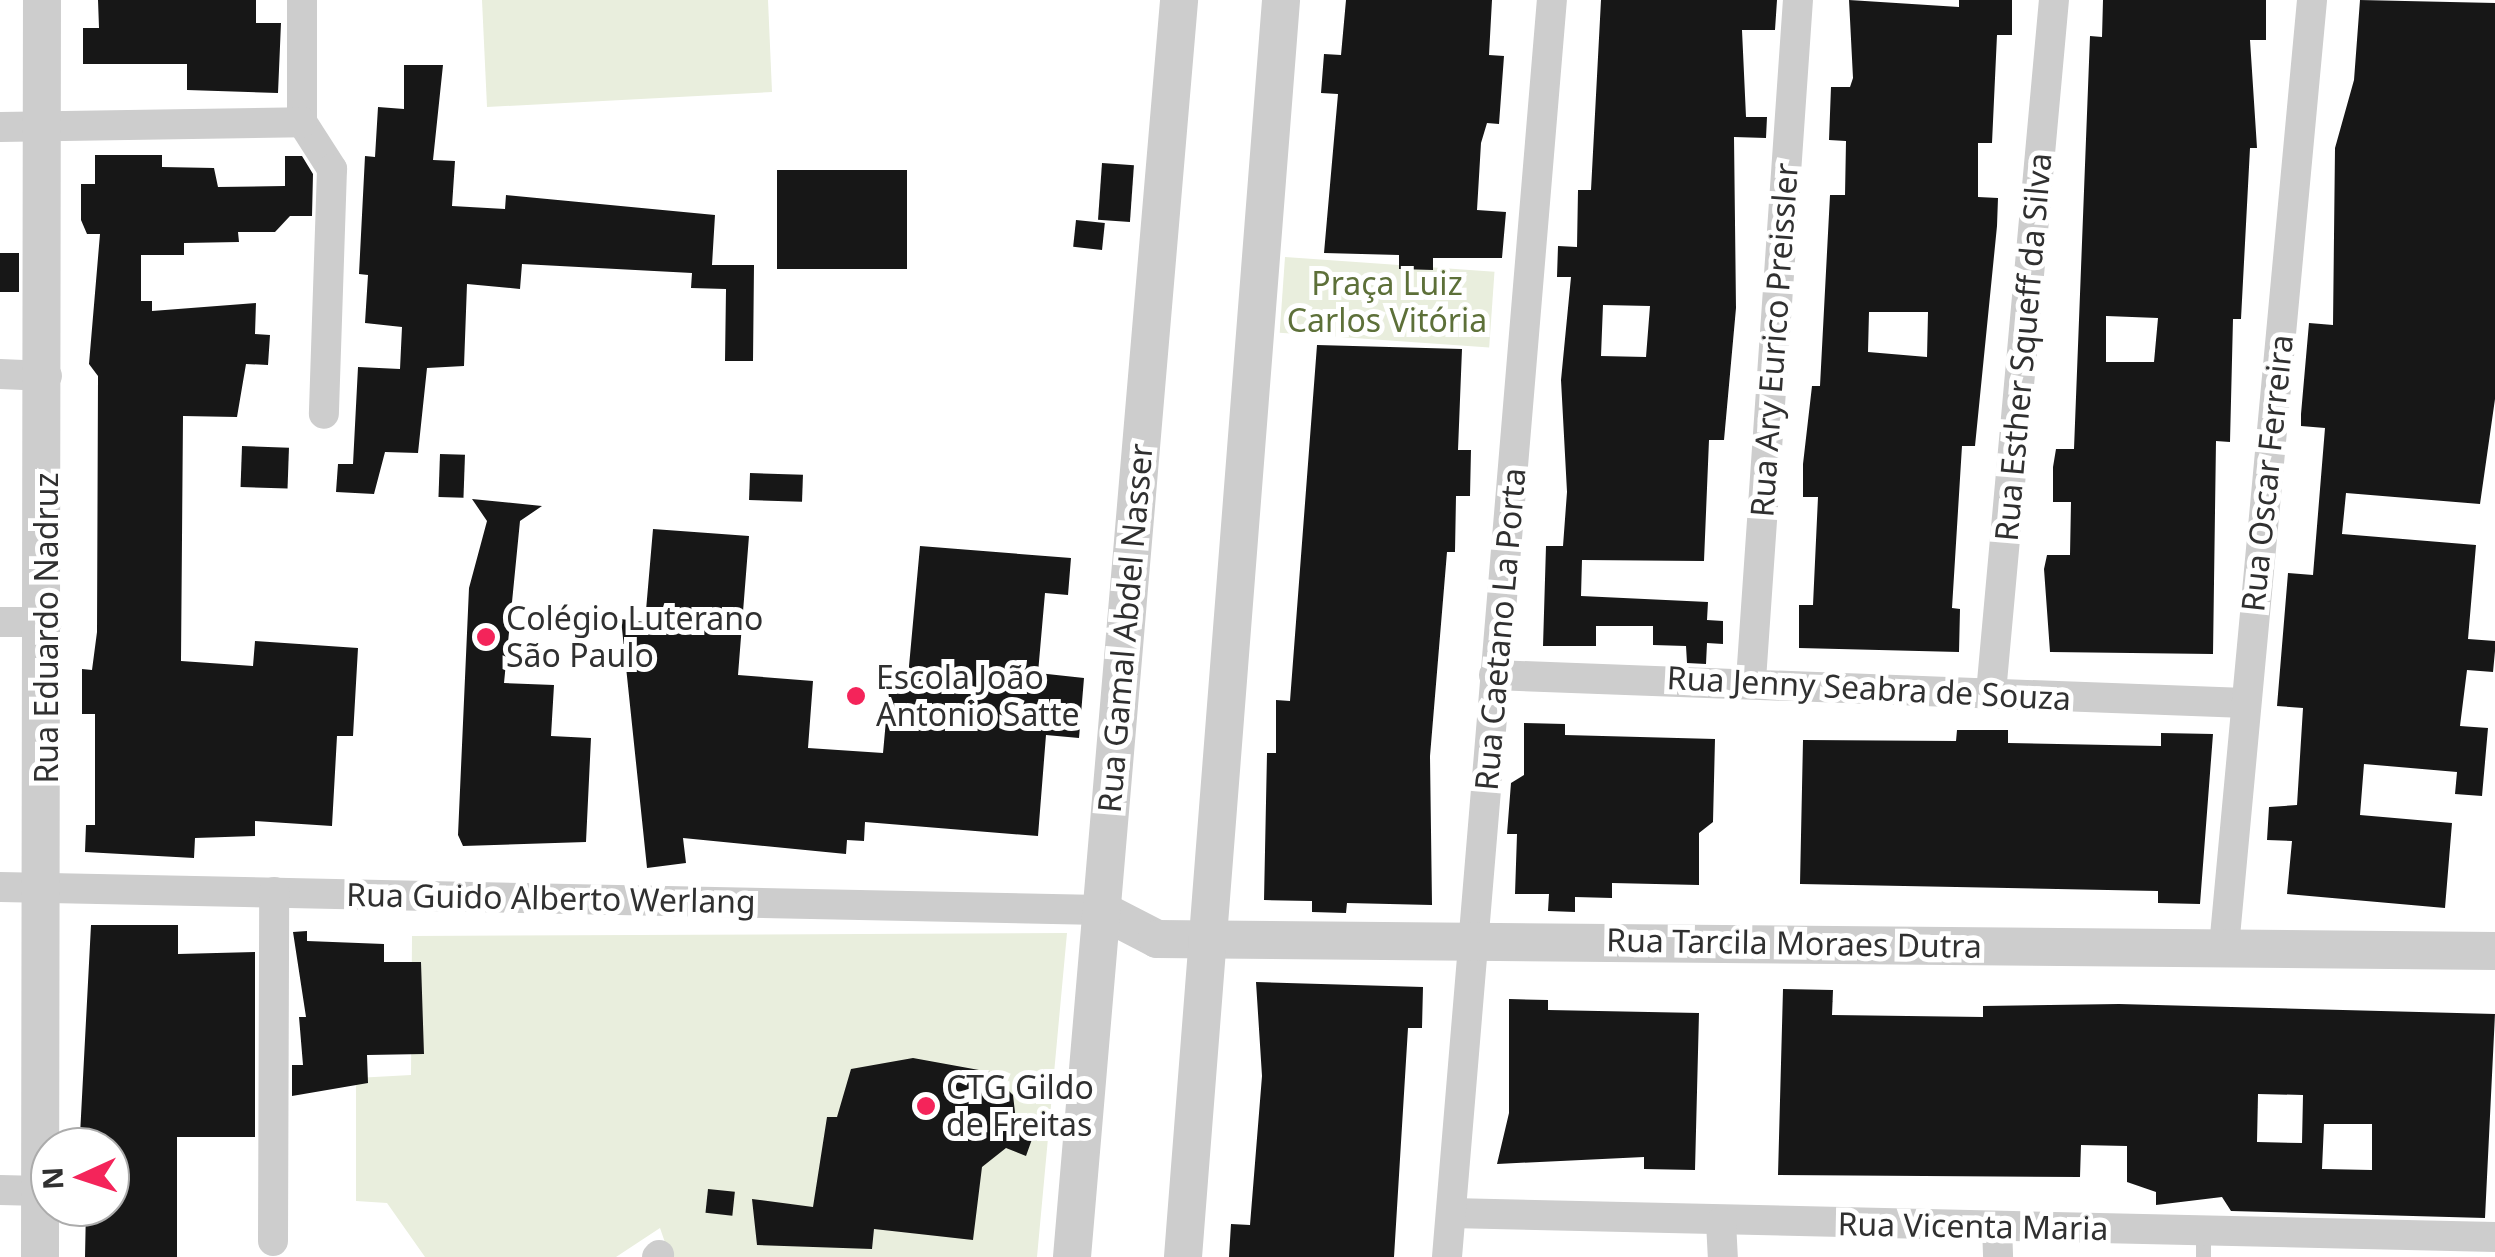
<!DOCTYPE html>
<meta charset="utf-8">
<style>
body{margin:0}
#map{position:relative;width:2495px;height:1257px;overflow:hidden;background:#fff;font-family:"Noto Sans",sans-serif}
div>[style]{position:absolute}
.green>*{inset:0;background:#e9eedd;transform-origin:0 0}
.building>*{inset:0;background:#171717;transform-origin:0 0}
.service>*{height:15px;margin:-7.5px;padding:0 7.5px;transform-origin:7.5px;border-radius:7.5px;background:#cdcdcd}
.minor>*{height:30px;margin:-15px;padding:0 15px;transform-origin:15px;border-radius:15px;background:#cdcdcd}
.tertiary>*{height:38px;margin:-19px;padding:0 19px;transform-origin:19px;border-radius:19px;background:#cdcdcd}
.dots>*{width:28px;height:28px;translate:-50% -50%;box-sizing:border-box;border:5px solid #fff;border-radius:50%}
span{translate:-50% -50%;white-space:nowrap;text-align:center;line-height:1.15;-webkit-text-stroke:10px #fff;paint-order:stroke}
.park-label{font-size:32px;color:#5d7039}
.street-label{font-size:32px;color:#303030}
.poi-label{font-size:32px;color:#303030}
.left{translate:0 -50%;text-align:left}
.north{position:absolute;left:30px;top:1127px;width:100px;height:100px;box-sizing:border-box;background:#fff;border:2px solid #acacac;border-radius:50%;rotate:267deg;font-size:28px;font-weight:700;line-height:40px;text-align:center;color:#303030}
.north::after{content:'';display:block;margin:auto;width:35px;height:45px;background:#f4245a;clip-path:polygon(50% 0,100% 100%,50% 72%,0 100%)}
</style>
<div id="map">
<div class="green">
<div style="clip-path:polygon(482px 0,768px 0,772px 92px,487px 107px)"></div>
<div style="left:1285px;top:257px;width:210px;height:76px;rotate:4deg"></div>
<div style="clip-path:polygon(1067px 933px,1037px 1257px,670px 1257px,660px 1228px,616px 1257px,425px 1257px,387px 1203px,356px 1201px,356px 1078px,411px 1075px,412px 936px)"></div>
</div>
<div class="building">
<div style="clip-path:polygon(98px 0,256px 0,256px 23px,281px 23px,278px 93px,187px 90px,187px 64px,83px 64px,83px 28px,99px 28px)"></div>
<div style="clip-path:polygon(1346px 0,1492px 0,1489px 55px,1504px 56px,1499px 124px,1487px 123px,1481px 143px,1477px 210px,1506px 212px,1502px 258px,1433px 258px,1433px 270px,1399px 269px,1399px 255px,1324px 253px,1338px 94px,1321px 93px,1324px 54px,1341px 55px)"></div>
<div style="clip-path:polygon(evenodd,1601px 0,1777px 0,1775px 30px,1742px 30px,1746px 117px,1767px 117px,1766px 138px,1734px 137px,1736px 308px,1724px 440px,1709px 440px,1704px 561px,1582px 560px,1581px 596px,1708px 602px,1707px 620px,1723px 621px,1723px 644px,1707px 643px,1706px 664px,1687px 663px,1686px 646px,1653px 645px,1653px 626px,1596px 626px,1596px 646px,1543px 646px,1546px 546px,1563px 546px,1567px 492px,1561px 380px,1571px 277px,1557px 277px,1558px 246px,1577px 247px,1578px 190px,1591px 190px,1601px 0,1603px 305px,1650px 306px,1646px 357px,1601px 356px,1603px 305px)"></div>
<div style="clip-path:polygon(evenodd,1849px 0,1959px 7px,1959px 0,2012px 0,2012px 35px,1997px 35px,1992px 143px,1978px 143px,1978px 197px,1998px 198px,1997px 226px,1975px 446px,1962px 446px,1952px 608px,1960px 609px,1959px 652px,1799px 648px,1799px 605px,1813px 605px,1818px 497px,1803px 497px,1803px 464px,1812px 386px,1820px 386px,1830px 195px,1845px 195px,1846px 141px,1829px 140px,1831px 87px,1850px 87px,1853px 78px,1849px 0,1869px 312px,1928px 312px,1927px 357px,1868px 352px,1869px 312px)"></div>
<div style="clip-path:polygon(evenodd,2103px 0,2266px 0,2266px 40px,2250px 40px,2257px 148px,2250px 148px,2241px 319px,2233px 319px,2230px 442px,2216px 441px,2213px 654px,2050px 652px,2044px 569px,2047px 555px,2070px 555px,2071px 502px,2053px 502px,2053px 467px,2056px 449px,2074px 449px,2090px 36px,2102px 37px,2103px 0,2106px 316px,2158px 318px,2154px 362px,2106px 362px,2106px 316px)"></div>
<div style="clip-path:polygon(2360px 0,2495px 3px,2495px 399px,2480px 504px,2346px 493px,2342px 534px,2476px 545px,2468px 639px,2495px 641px,2495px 651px,2493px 672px,2467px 670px,2460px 726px,2488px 728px,2482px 796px,2455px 794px,2457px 772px,2364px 764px,2360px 815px,2452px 823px,2445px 908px,2287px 894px,2292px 841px,2267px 840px,2269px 807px,2297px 805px,2303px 708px,2277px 706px,2279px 682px,2288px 573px,2313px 575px,2325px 428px,2301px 426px,2301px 414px,2309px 323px,2333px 325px,2335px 148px,2354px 80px)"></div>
<div style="clip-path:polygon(404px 65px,443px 65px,433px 160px,455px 161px,452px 206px,505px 209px,506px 195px,715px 215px,712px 265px,754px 265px,753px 361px,725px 361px,726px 289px,691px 288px,692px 273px,522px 264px,520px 289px,467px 284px,464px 366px,427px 368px,418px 453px,385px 452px,374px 494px,336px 492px,338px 464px,353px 464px,358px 367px,400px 369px,402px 327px,365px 323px,368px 275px,359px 274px,365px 156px,375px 157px,378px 107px,404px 109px)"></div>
<div style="clip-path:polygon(95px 155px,162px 155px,162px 167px,214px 168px,218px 187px,285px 186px,285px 156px,302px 156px,313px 174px,312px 216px,290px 216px,275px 232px,238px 232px,239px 242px,184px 243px,184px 255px,141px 255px,141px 301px,152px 301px,152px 311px,256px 303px,255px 334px,270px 335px,268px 365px,246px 364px,237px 417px,183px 416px,181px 661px,253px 666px,255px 641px,358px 648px,353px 736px,337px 736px,332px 826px,255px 821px,255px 836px,195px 838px,194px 858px,85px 852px,86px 825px,95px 825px,95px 714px,82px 714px,82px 669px,92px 670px,97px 632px,98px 376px,89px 364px,100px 234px,87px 234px,81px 220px,81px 184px,95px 184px)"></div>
<div style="left:1102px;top:163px;width:32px;height:57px;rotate:4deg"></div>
<div style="left:777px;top:170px;width:130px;height:99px"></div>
<div style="left:1076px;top:220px;width:29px;height:27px;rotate:6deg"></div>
<div style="left:0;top:253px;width:19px;height:39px"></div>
<div style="clip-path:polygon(1317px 345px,1462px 349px,1458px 450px,1471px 450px,1470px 496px,1456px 496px,1455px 552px,1447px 552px,1430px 756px,1432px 905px,1347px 903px,1346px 913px,1312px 912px,1312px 901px,1264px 900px,1267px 753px,1276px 753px,1276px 700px,1290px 701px)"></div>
<div style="left:242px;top:446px;width:47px;height:41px;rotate:2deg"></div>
<div style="left:440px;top:454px;width:25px;height:43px;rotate:2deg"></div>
<div style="left:750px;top:473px;width:53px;height:27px;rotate:2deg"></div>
<div style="clip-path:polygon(472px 499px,542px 506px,520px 521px,504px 683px,554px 685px,551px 736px,591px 738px,586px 842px,463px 846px,458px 835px,469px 588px,487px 521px)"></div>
<div style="clip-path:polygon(653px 529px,749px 536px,738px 675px,813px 681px,808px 748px,883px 753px,889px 687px,907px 688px,920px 546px,1071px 558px,1068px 595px,1045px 593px,1038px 673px,1084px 678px,1079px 738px,1046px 735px,1038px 836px,865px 822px,864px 841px,847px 840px,846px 854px,683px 838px,686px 863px,647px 868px,621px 619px,645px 622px)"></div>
<div style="clip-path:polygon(1524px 723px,1565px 724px,1565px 735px,1715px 739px,1713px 822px,1699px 833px,1699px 885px,1612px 883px,1612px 898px,1575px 897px,1575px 912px,1548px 911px,1549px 894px,1515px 894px,1517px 834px,1507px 834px,1511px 783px,1524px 775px)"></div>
<div style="clip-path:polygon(1957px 730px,2008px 730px,2008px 743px,2161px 746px,2161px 733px,2213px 734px,2200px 904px,2158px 903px,2158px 891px,1800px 884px,1803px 740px,1956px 741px)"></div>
<div style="clip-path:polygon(91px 925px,178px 925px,178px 954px,255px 952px,255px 1137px,177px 1137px,177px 1257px,85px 1257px,86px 1207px,110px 1207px,110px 1147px,89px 1147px,80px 1135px)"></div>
<div style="clip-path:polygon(307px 931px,307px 941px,384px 944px,384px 962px,421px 962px,424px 1054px,367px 1055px,368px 1083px,292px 1096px,292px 1065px,303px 1065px,299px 1017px,306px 1017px,293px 932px)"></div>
<div style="clip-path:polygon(1256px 982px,1423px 987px,1422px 1028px,1408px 1028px,1394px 1257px,1229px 1257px,1231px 1224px,1250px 1225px,1262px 1076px)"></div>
<div style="clip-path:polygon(evenodd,1783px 989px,1833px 990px,1832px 1015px,1983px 1017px,1983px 1006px,2119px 1004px,2495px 1014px,2485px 1218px,2231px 1211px,2222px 1197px,2156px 1205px,2156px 1192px,2127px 1182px,2127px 1146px,2081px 1145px,2080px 1177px,1778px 1175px,1783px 989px,2258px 1094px,2303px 1095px,2302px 1143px,2257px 1142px,2258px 1094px,1783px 989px,2324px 1124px,2372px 1124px,2372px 1170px,2322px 1169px,2324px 1124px)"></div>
<div style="clip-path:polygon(1509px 999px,1548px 1000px,1548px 1010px,1699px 1013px,1695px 1170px,1644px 1169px,1644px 1157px,1497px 1164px,1509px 1113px)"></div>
<div style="clip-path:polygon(913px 1058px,990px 1072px,1013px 1095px,1016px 1121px,1036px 1128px,1026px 1156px,1006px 1148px,982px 1167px,973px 1240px,874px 1229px,872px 1249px,757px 1245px,752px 1199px,813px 1207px,827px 1117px,837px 1117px,851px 1069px)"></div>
<div style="left:708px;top:1189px;width:27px;height:24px;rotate:6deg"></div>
</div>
<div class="service">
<div style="left:2203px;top:1230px;width:27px;rotate:90deg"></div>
</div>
<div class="minor">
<div style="left:302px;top:0;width:122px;rotate:90deg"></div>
<div style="left:302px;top:122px;width:56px;rotate:57.4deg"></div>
<div style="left:332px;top:169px;width:245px;rotate:91.9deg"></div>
<div style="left:0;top:127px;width:302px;rotate:-0.9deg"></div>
<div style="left:0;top:374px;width:47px;rotate:2.4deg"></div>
<div style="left:0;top:622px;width:47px"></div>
<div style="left:1494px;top:675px;width:752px;rotate:2.14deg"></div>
<div style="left:1751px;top:680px;width:682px;rotate:-86.05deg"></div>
<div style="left:1991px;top:693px;width:696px;rotate:-84.81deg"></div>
<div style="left:0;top:887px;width:1101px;rotate:1.2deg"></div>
<div style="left:2224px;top:947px;width:951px;rotate:-84.69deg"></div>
<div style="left:0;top:1190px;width:41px;rotate:1.4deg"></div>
<div style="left:1451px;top:1213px;width:1044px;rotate:1.32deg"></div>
<div style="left:1721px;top:1222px;width:35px;rotate:87deg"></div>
<div style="left:1997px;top:1226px;width:31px;rotate:88deg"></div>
<div style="left:273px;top:1241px;width:349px;rotate:-89.8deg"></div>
<div style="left:657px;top:1257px;width:3px;rotate:-45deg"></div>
<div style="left:1447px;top:1257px;width:1261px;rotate:-85.23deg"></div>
</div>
<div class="tertiary">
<div style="left:1101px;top:910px;width:63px;rotate:27.4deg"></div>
<div style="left:1157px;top:939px;width:1338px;rotate:0.51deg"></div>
<div style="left:40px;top:1257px;width:1257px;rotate:-89.91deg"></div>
<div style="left:1072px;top:1257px;width:1262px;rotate:-85.13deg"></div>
<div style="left:1183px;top:1257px;width:1261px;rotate:-85.54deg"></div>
</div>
<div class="dots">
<div style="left:486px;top:637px;background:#f4245a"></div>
<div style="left:856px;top:696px;background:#f4245a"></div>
<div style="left:926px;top:1106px;background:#f4245a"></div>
</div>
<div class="park-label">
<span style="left:1387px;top:302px">Praça Luiz<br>Carlos Vitória</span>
</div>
<div class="street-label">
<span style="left:1774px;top:340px;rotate:-86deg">Rua Ary Eurico Preissler</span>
<span style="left:2023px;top:347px;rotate:-85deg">Rua Esther Squeff da Silva</span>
<span style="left:2267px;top:473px;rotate:-84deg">Rua Oscar Ferreira</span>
<span style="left:46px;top:628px;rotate:-90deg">Rua Eduardo Nadruz</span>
<span style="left:1125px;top:628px;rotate:-85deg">Rua Gamal Abdel Nasser</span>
<span style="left:1500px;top:629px;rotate:-85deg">Rua Caetano La Porta</span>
<span style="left:1869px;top:688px;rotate:3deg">Rua Jenny Seabra de Souza</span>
<span style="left:551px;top:898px;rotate:1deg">Rua Guido Alberto Werlang</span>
<span style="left:1794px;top:943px;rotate:1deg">Rua Tarcila Moraes Dutra</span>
<span style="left:1973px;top:1226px;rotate:1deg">Rua Vicenta Maria</span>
</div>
<div class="poi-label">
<span class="left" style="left:506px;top:637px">Colégio Luterano<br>São Paulo</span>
<span class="left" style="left:876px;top:696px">Escola João<br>Antonio Satte</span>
<span class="left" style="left:946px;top:1106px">CTG Gildo<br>de Freitas</span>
</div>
<div class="north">N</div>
</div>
